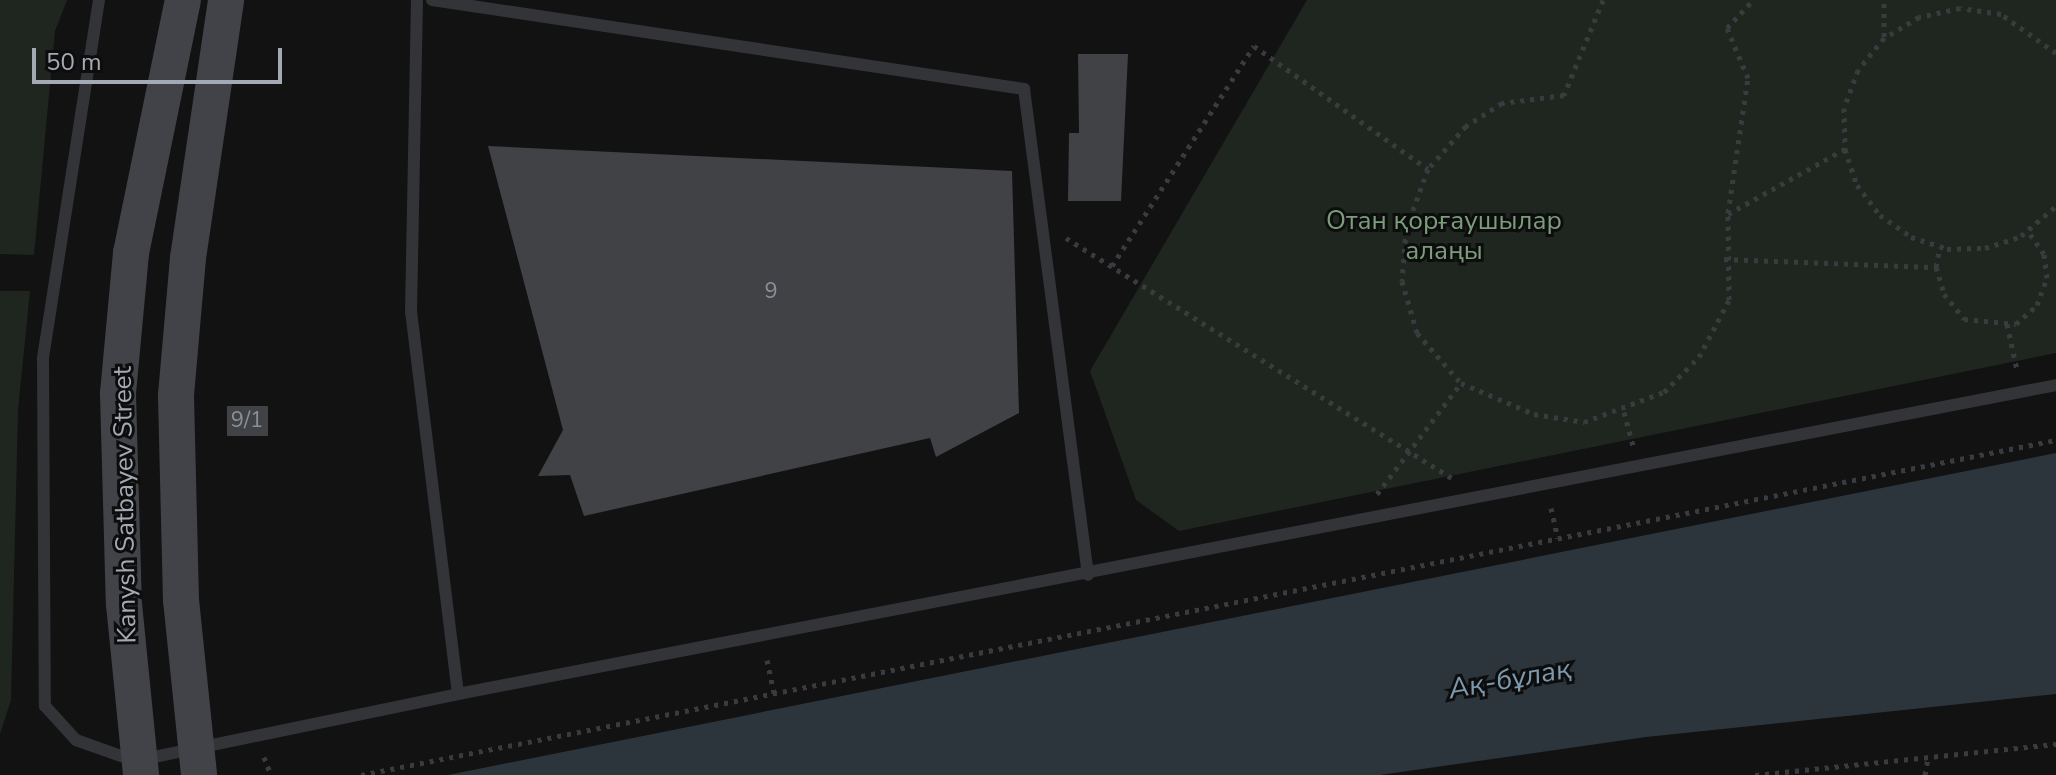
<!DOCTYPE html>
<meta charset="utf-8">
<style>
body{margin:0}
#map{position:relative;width:2056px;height:775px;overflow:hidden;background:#121213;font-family:"Nunito Sans",sans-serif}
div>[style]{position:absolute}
.green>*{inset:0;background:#1e261f}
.water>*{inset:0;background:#2c353b}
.building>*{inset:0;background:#414246;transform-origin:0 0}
.path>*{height:5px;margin-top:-2.5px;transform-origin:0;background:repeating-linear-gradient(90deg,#393b3f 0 4px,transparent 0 10px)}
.lane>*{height:12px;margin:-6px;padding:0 6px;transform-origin:6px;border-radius:6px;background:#333438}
.secondary>*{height:36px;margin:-18px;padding:0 18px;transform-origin:18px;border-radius:18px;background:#414348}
.secondary-bridge>*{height:36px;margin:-18px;padding:0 18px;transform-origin:18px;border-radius:18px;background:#414348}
span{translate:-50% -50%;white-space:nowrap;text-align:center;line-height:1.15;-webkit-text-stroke:6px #0d0d0e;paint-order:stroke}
.number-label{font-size:22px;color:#8b9098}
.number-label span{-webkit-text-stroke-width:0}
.park-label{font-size:26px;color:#7c9d7c}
.street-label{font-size:26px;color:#a4aab3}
.water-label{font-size:28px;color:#7c99ad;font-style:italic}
.scale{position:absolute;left:32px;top:48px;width:250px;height:36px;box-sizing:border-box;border:4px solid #a4aab3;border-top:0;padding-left:10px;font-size:24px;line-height:28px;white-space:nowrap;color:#a4aab3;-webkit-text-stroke:6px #0d0d0e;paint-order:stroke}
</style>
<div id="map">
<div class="green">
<div style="clip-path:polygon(0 0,67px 0,55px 31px,34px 255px,0 254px)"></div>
<div style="clip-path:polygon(1307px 0,2056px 0,2056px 353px,1179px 531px,1136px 500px,1090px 371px)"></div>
<div style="clip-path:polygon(0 291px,30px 291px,18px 410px,11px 700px,0 734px)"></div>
</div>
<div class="water">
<div style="clip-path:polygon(2056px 453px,2056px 694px,1646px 737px,1380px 775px,448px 775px)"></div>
</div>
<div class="building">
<div style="clip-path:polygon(1078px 54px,1128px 54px,1121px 201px,1068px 201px,1069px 133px,1079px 133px)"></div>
<div style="clip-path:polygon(488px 146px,1012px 171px,1019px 413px,936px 457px,930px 438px,584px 516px,570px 475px,538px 476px,563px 430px)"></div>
<div style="left:227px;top:406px;width:41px;height:30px"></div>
</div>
<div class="path">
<div style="left:1603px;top:0;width:103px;rotate:112.3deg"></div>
<div style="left:1564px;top:95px;width:63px;rotate:172.6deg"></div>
<div style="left:1502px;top:103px;width:43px;rotate:147.4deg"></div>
<div style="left:1466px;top:126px;width:57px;rotate:131.5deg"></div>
<div style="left:1428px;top:169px;width:64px;rotate:110.1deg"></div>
<div style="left:1406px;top:229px;width:52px;rotate:94.4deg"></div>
<div style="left:1402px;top:281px;width:54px;rotate:73.9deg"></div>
<div style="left:1417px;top:333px;width:67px;rotate:48.7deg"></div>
<div style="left:1461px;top:383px;width:79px;rotate:23deg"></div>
<div style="left:1534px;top:414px;width:51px;rotate:9.1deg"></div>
<div style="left:1584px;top:422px;width:85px;rotate:-20.6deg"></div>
<div style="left:1664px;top:392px;width:49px;rotate:-45deg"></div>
<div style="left:1699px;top:357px;width:64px;rotate:-62.2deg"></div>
<div style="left:1729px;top:300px;width:86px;rotate:-90.7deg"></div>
<div style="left:1728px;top:214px;width:134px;rotate:-29.1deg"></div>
<div style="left:1884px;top:37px;width:37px;rotate:-90deg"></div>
<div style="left:2056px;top:53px;width:67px;rotate:-144.7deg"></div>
<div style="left:2001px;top:14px;width:41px;rotate:-171.7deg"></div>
<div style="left:1960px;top:8px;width:42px;rotate:167.6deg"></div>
<div style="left:1919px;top:17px;width:41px;rotate:149deg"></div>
<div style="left:1884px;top:38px;width:41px;rotate:129.1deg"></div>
<div style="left:1858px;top:70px;width:40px;rotate:110.2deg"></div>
<div style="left:1844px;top:108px;width:41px;rotate:88.6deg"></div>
<div style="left:1845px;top:149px;width:38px;rotate:72deg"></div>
<div style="left:1857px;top:185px;width:38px;rotate:53deg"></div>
<div style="left:1880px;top:215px;width:38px;rotate:35deg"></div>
<div style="left:1911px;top:237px;width:38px;rotate:18deg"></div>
<div style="left:1947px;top:249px;width:38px;rotate:-2deg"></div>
<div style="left:1985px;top:248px;width:38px;rotate:-18deg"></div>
<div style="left:2021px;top:236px;width:46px;rotate:-40.6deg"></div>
<div style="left:1728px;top:213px;width:136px;rotate:-81.6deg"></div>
<div style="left:1748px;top:78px;width:54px;rotate:-112.8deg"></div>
<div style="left:1727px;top:28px;width:38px;rotate:-47deg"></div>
<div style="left:1066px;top:238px;width:454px;rotate:31.9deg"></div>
<div style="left:1724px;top:259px;width:212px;rotate:2.2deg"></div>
<div style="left:1936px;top:267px;width:28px;rotate:73deg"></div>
<div style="left:1944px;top:294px;width:32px;rotate:51deg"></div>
<div style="left:1964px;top:319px;width:52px;rotate:5.5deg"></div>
<div style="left:2016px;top:324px;width:28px;rotate:-42deg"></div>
<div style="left:2037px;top:305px;width:29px;rotate:-70deg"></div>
<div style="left:2047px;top:278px;width:24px;rotate:-97deg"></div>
<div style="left:2044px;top:254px;width:28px;rotate:-125deg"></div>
<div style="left:1112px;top:266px;width:262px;rotate:-57.2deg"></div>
<div style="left:1254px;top:46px;width:213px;rotate:35.3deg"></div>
<div style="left:1936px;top:267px;width:20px;rotate:-79deg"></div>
<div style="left:2007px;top:324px;width:47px;rotate:77.7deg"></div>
<div style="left:1624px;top:412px;width:35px;rotate:75deg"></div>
<div style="left:1377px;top:494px;width:139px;rotate:-52.9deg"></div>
<div style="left:1551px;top:508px;width:31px;rotate:77deg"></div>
<div style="left:767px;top:660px;width:34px;rotate:78deg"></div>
<div style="left:264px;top:757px;width:19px;rotate:69deg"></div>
<div style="left:361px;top:775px;width:1728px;rotate:-11.18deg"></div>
<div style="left:1755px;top:775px;width:303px;rotate:-5.9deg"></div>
<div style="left:1925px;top:775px;width:17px;rotate:-80deg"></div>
</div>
<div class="lane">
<div style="left:99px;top:0;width:363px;rotate:98.9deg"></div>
<div style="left:43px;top:359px;width:347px;rotate:89.7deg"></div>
<div style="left:45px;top:706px;width:46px;rotate:47.6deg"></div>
<div style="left:76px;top:740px;width:63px;rotate:19.6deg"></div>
<div style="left:135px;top:761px;width:330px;rotate:-11.7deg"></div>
<div style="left:458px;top:694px;width:385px;rotate:-97deg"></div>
<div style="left:411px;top:312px;width:312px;rotate:-88.9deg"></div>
<div style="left:432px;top:0;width:599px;rotate:8.55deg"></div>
<div style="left:1024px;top:89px;width:490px;rotate:82.5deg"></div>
<div style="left:458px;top:694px;width:1628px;rotate:-10.94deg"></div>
</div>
<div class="secondary">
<div style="left:131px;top:253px;width:258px;rotate:-78.4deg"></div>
<div style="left:188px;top:258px;width:261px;rotate:-81.6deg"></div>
</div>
<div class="secondary-bridge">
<div style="left:131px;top:253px;width:142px;rotate:95.3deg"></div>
<div style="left:118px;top:394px;width:210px;rotate:88.4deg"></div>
<div style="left:124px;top:604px;width:172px;rotate:84.3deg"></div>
<div style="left:188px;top:258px;width:139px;rotate:95deg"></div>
<div style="left:176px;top:396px;width:204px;rotate:88.6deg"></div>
<div style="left:181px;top:600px;width:176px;rotate:84.1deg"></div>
</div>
<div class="number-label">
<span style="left:771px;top:292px">9</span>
<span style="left:247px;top:421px">9/1</span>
</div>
<div class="park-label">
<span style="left:1444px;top:236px">Отан қорғаушылар<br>алаңы</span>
</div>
<div class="street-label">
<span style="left:125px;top:505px;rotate:-91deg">Kanysh Satbayev Street</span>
</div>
<div class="water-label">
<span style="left:1510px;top:679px;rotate:-10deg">Ақ-бұлақ</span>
</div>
<div class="scale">50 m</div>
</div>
